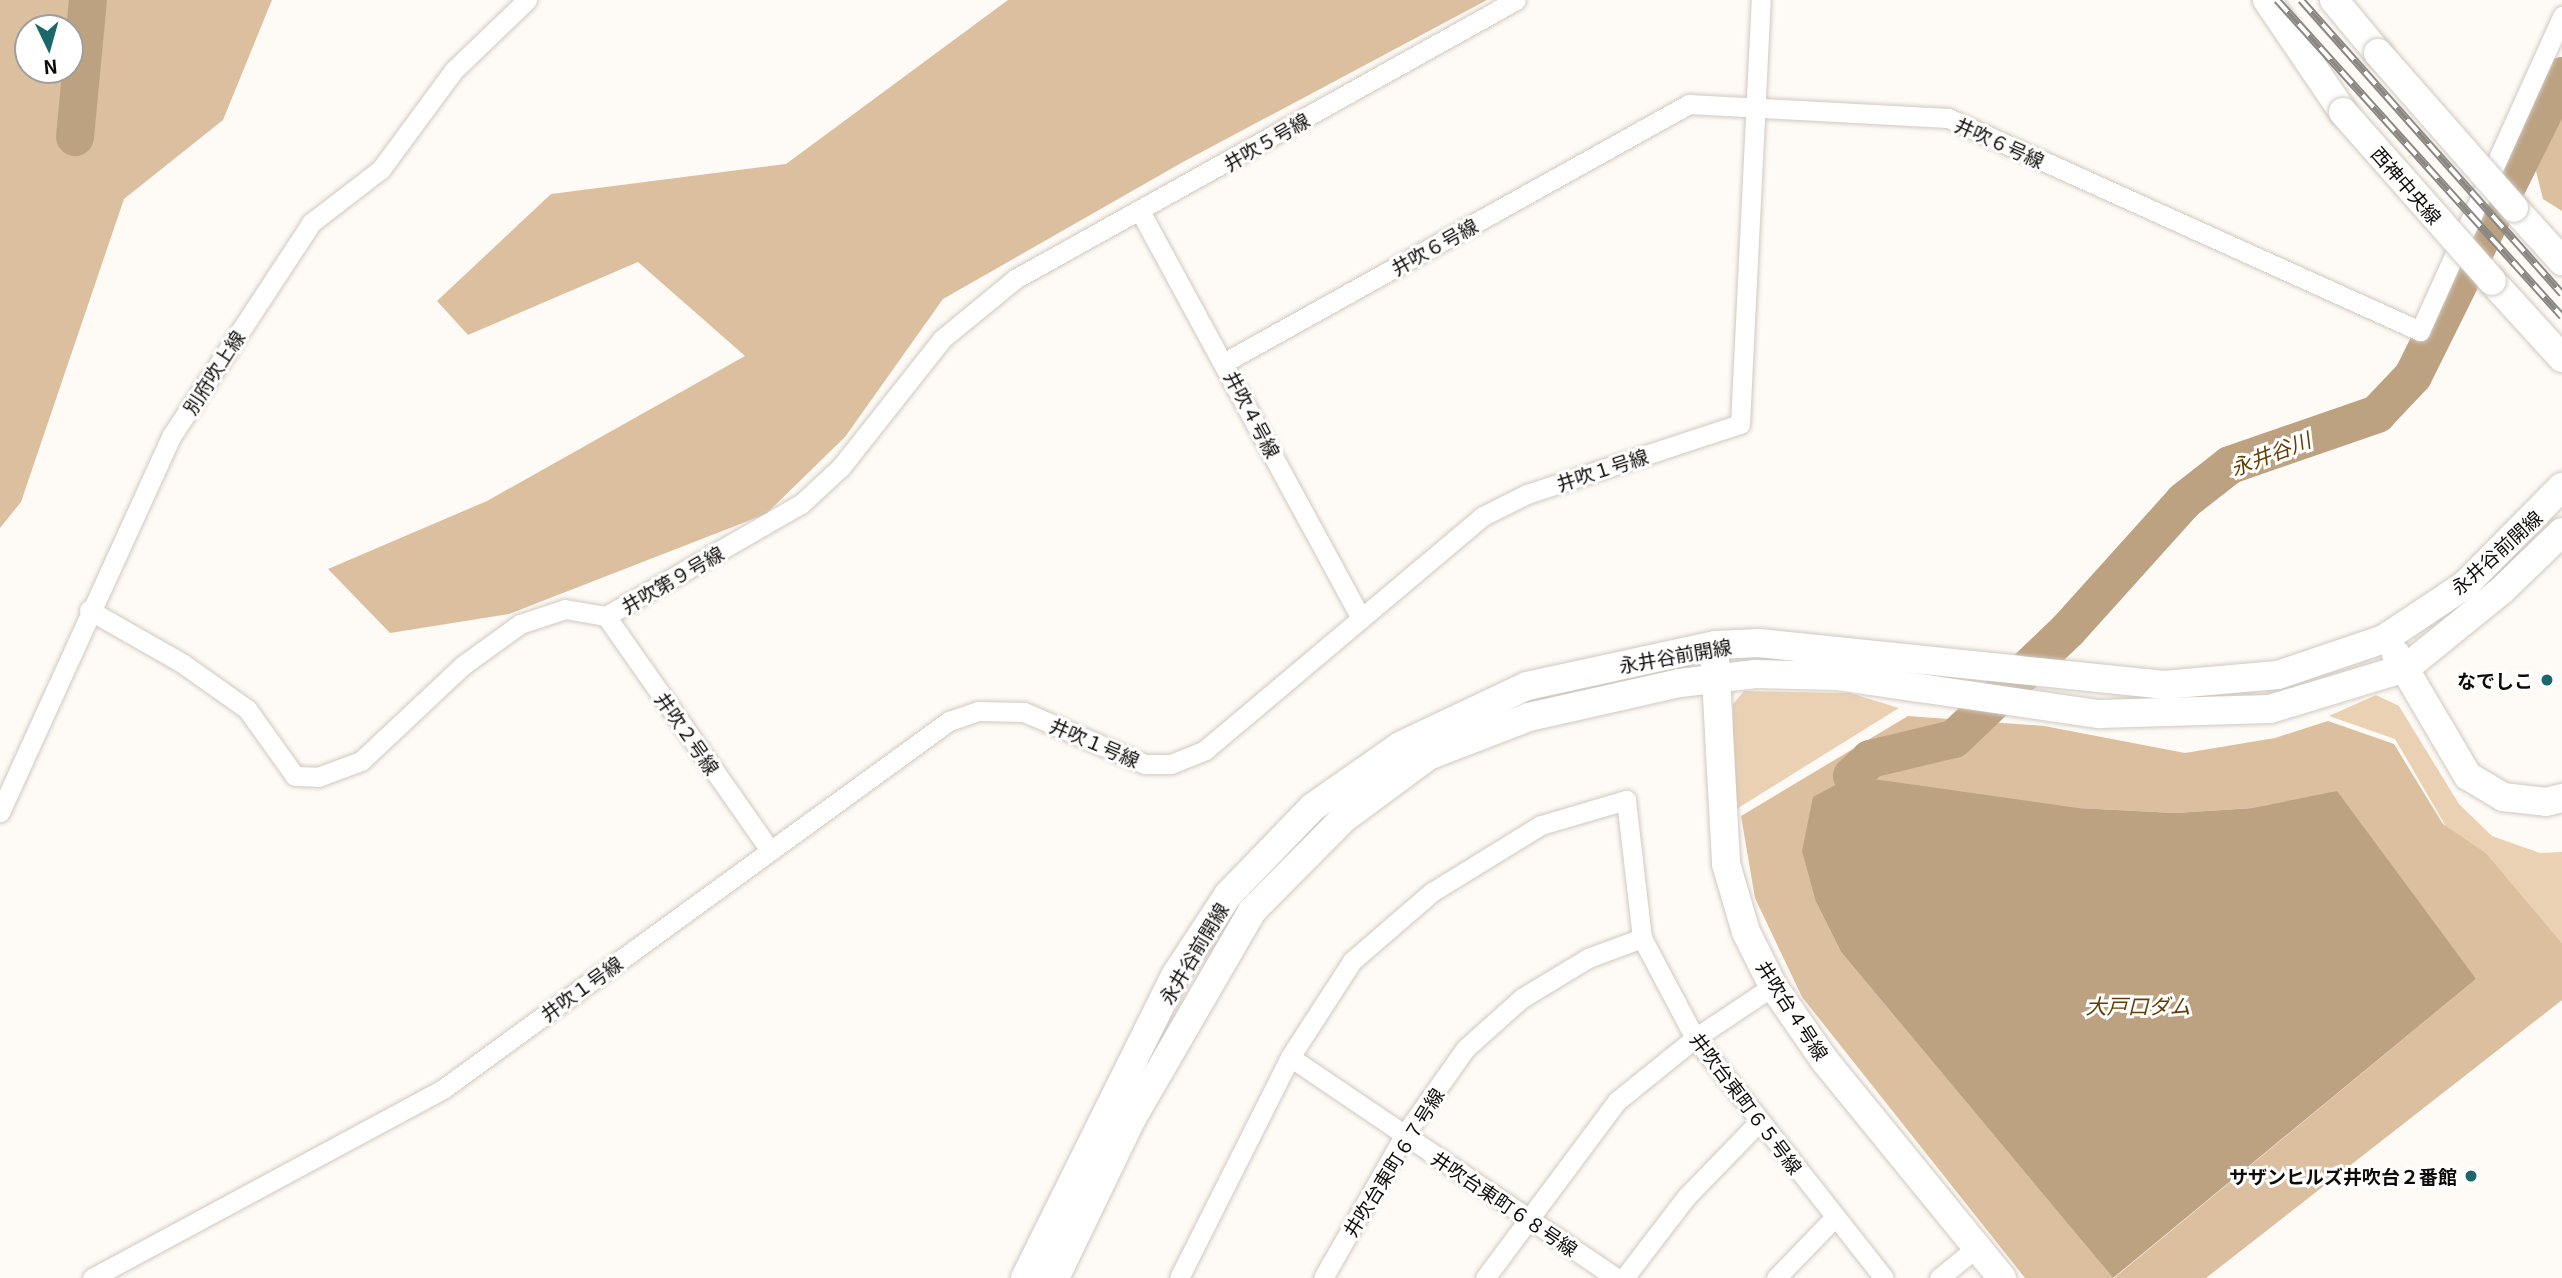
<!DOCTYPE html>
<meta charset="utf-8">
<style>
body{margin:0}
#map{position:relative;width:2562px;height:1278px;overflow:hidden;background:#fefaf5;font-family:Georgia,"Noto Sans JP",serif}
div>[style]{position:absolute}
.green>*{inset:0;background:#ebd1b3}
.forest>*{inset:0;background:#dbbf9e}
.water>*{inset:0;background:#bda282}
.river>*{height:38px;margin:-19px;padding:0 19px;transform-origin:19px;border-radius:19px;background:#bda282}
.roads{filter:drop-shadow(0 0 2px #d0c9c1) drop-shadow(0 0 2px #d0c9c1)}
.street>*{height:19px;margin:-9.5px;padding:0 9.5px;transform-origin:9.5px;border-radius:9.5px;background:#fff}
.secondary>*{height:28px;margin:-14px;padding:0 14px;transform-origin:14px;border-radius:14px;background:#fff}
.rail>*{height:8px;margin-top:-4px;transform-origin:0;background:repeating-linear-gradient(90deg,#fff 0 16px,#8b8884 0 32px);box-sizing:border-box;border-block:2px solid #8b8884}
.bridges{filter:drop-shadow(0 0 2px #d0c9c1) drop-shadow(0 0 2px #d0c9c1)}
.secondary-bridge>*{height:28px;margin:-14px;padding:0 14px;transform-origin:14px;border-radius:14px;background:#fff}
.dots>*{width:19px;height:19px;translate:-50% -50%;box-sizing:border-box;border:4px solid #fff;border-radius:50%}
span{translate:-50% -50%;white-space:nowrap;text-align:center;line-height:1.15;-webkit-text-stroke:6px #fff;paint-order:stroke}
.street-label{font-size:19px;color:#0e0c09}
.poi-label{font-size:19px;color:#0e0c09;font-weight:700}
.right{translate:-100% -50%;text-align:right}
.water-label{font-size:21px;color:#643f03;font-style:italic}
.north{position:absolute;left:14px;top:14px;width:70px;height:70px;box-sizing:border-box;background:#fff;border:2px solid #9f9e9d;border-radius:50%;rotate:175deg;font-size:19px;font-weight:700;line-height:28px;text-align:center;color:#0e0c09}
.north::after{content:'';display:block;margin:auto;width:24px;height:32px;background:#1a6869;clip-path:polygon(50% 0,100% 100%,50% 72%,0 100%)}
</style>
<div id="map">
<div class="green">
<div style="clip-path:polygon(1744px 691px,1850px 693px,1899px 708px,1730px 813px,1733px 704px)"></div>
<div style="clip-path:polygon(2376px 695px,2399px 706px,2459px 804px,2492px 836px,2540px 853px,2562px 852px,2562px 943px,2487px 854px,2448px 830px,2395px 739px,2329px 716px)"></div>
</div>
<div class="forest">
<div style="clip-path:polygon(evenodd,0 0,272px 0,223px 120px,124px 199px,21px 502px,0 528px,0 0,28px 28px,70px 28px,70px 70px,28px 70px,28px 28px)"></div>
<div style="clip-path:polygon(1008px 0,1487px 0,1183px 162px,943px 299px,845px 437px,766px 514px,509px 614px,390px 633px,328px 569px,487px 501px,745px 356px,638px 262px,468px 335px,437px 301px,551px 194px,786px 164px)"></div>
<div style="clip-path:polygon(2562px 105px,2562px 211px,2543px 199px,2536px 171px)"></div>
<div style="clip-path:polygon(1908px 716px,2044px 726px,2185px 753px,2275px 738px,2328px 721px,2394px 744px,2443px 824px,2487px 854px,2562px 943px,2562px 1000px,2206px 1278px,2114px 1278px,2476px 979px,2253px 808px,2175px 813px,2078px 808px,1816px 902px,1841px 952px,2113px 1278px,2025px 1278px,1802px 997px,1755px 898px,1741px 816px)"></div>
</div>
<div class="water">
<div style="clip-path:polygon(1852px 776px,2078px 808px,2175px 813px,2253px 808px,2337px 791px,2476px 979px,2113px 1278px,1841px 952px,1816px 902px,1802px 851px,1813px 797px)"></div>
</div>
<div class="river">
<div style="left:75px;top:137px;width:138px;rotate:-84.6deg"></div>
<div style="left:1852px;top:776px;width:25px;rotate:-43deg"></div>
<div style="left:1870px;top:759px;width:86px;rotate:-13.4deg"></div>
<div style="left:1954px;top:739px;width:158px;rotate:-43.7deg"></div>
<div style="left:2068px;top:630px;width:173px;rotate:-48deg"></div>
<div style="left:2184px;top:501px;width:58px;rotate:-38deg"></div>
<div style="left:2230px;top:465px;width:156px;rotate:-19.1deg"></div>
<div style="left:2377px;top:414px;width:52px;rotate:-46.5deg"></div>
<div style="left:2413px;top:376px;width:335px;rotate:-63.6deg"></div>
</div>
<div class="roads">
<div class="street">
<div style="left:1141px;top:213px;width:461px;rotate:61.5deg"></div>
<div style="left:1225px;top:362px;width:531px;rotate:-29.08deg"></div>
<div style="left:1689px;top:104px;width:259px;rotate:3.1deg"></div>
<div style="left:1948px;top:118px;width:518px;rotate:24.29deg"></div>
<div style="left:2420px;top:331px;width:346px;rotate:-65.7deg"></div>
<div style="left:89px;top:610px;width:107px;rotate:29.7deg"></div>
<div style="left:182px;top:663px;width:80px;rotate:35.3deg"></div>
<div style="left:247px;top:709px;width:82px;rotate:54.4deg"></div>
<div style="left:295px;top:776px;width:23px;rotate:2deg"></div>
<div style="left:318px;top:777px;width:46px;rotate:-20.4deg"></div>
<div style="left:361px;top:761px;width:139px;rotate:-43.2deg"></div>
<div style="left:462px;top:666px;width:72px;rotate:-35.9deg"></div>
<div style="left:520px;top:624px;width:47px;rotate:-18.4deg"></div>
<div style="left:565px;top:609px;width:42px;rotate:9.7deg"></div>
<div style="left:606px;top:616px;width:225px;rotate:-29.9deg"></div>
<div style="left:801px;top:504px;width:54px;rotate:-42.8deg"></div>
<div style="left:841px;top:467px;width:163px;rotate:-51.7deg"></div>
<div style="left:942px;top:339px;width:94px;rotate:-39.4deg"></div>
<div style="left:1015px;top:279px;width:573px;rotate:-29.11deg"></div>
<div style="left:606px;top:616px;width:284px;rotate:55deg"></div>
<div style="left:0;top:812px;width:414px;rotate:-65.5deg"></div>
<div style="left:172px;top:435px;width:254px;rotate:-56.7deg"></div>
<div style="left:311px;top:223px;width:88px;rotate:-37.6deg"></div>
<div style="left:381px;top:169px;width:123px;rotate:-53.6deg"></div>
<div style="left:454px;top:70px;width:101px;rotate:-43.8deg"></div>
<div style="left:1290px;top:1057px;width:394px;rotate:34.1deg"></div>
<div style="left:92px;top:1278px;width:399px;rotate:-28.3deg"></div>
<div style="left:443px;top:1089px;width:626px;rotate:-36.03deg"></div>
<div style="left:949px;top:721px;width:31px;rotate:-19deg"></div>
<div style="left:978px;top:711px;width:46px;rotate:1.2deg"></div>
<div style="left:1024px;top:712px;width:132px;rotate:23.3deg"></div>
<div style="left:1145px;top:764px;width:26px"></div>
<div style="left:1171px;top:764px;width:37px;rotate:-22deg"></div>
<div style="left:1205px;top:750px;width:363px;rotate:-40.1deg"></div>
<div style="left:1483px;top:516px;width:49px;rotate:-26.6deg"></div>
<div style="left:1527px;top:494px;width:224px;rotate:-18.2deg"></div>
<div style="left:1740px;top:424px;width:425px;rotate:-87.2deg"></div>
<div style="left:1179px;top:1278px;width:247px;rotate:-63.3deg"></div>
<div style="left:1290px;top:1057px;width:114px;rotate:-57.1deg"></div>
<div style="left:1352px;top:961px;width:106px;rotate:-40.8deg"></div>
<div style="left:1432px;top:892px;width:128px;rotate:-31.6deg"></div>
<div style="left:1541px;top:825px;width:89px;rotate:-16.4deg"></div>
<div style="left:1626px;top:800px;width:139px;rotate:83.4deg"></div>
<div style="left:1642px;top:938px;width:113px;rotate:62.1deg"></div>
<div style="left:1695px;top:1038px;width:305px;rotate:51.8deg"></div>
<div style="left:1323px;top:1278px;width:166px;rotate:-60.3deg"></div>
<div style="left:1405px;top:1134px;width:105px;rotate:-54.7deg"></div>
<div style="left:1466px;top:1048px;width:75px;rotate:-41.8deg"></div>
<div style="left:1522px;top:998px;width:77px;rotate:-31.2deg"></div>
<div style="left:1588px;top:958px;width:58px;rotate:-20.3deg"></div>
<div style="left:1485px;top:1278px;width:221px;rotate:-53.3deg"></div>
<div style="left:1617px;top:1101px;width:100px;rotate:-38.9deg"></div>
<div style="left:1695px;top:1038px;width:94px;rotate:-33.7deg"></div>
<div style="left:1624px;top:1278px;width:103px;rotate:-52.5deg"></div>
<div style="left:1687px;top:1196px;width:105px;rotate:-45.8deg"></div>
<div style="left:1776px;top:1278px;width:85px;rotate:-46deg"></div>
<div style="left:1939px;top:1278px;width:49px;rotate:-39.2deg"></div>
</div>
<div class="secondary">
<div style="left:2267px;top:0;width:135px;rotate:55.8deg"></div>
<div style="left:2334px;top:0;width:69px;rotate:50.3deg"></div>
<div style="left:2514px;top:208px;width:72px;rotate:47.8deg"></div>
<div style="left:2492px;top:281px;width:104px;rotate:47.7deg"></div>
<div style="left:2396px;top:654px;width:142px;rotate:59.5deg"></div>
<div style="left:2468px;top:776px;width:41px;rotate:31deg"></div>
<div style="left:2503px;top:797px;width:43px;rotate:6.6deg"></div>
<div style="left:2546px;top:802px;width:16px;rotate:-14deg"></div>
<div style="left:1715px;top:659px;width:205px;rotate:86.9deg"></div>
<div style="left:1726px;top:864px;width:71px;rotate:73.6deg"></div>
<div style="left:1746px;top:932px;width:60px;rotate:63.4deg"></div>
<div style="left:1773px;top:986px;width:91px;rotate:55.3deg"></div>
<div style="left:1825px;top:1061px;width:280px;rotate:50.8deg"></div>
<div style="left:1025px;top:1278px;width:337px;rotate:-63.6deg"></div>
<div style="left:1175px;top:976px;width:97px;rotate:-56.8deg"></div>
<div style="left:1228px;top:895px;width:122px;rotate:-46deg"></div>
<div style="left:1313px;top:807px;width:106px;rotate:-35deg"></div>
<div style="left:1400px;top:746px;width:140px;rotate:-25.3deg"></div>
<div style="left:1527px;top:686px;width:192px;rotate:-12.3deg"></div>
<div style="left:1715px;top:645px;width:44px;rotate:-2.6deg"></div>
<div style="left:1759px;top:643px;width:407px;rotate:5.9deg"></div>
<div style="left:2164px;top:685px;width:114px;rotate:-5deg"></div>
<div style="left:2278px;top:675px;width:112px;rotate:-18.8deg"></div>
<div style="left:2384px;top:639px;width:97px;rotate:-33.7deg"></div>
<div style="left:2465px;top:585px;width:138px;rotate:-45.3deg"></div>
<div style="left:1055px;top:1278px;width:175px;rotate:-64.3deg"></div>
<div style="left:1131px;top:1120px;width:241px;rotate:-59.9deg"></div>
<div style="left:1252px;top:911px;width:129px;rotate:-45.3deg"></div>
<div style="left:1343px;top:819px;width:106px;rotate:-36.5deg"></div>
<div style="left:1428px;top:756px;width:108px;rotate:-21.1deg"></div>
<div style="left:1529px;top:717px;width:155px;rotate:-12.7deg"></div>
<div style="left:1680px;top:683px;width:76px;rotate:-6.8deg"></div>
<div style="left:1755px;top:674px;width:82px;rotate:1.4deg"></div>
<div style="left:1837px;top:676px;width:265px;rotate:8.3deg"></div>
<div style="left:2099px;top:714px;width:171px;rotate:-1.7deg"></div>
<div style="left:2270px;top:709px;width:142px;rotate:-16.8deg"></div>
<div style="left:2406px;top:668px;width:124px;rotate:-39.1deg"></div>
<div style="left:2502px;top:590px;width:83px;rotate:-44deg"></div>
</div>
</div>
<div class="rail">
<div style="left:2277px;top:0;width:426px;rotate:48deg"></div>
<div style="left:2301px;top:0;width:393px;rotate:48.4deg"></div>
</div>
<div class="bridges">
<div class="secondary-bridge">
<div style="left:2378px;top:53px;width:206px;rotate:48.7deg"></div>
<div style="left:2343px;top:112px;width:225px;rotate:48.6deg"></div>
</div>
</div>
<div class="dots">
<div style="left:2547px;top:680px;background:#1a6869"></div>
<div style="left:2471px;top:1176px;background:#1a6869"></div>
</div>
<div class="street-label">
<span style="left:1266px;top:141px;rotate:-30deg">井吹５号線</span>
<span style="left:2000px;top:142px;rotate:24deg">井吹６号線</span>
<span style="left:2407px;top:185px;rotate:49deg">西神中央線</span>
<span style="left:1434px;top:246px;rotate:-29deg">井吹６号線</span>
<span style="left:213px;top:372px;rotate:-57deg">別府吹上線</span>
<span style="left:1253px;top:414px;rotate:62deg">井吹４号線</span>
<span style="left:1602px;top:469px;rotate:-18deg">井吹１号線</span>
<span style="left:2496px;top:552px;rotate:-42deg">永井谷前開線</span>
<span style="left:672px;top:579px;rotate:-30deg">井吹第９号線</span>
<span style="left:1675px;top:655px;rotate:-10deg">永井谷前開線</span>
<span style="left:688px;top:733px;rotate:55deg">井吹２号線</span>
<span style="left:1095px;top:742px;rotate:23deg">井吹１号線</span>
<span style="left:1193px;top:953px;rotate:-59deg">永井谷前開線</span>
<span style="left:581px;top:988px;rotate:-36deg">井吹１号線</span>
<span style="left:1793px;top:1010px;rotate:57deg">井吹台４号線</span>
<span style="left:1747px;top:1103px;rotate:53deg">井吹台東町６５号線</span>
<span style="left:1393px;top:1162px;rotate:-58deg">井吹台東町６７号線</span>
<span style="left:1505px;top:1203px;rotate:34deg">井吹台東町６８号線</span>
</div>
<div class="poi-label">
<span class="right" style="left:2533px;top:680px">なでしこ</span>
<span class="right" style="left:2457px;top:1176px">サザンヒルズ井吹台２番館</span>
</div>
<div class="water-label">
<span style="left:2270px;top:453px;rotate:-21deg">永井谷川</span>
<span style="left:2138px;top:1005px">大戸口ダム</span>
</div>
<div class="north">N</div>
</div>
